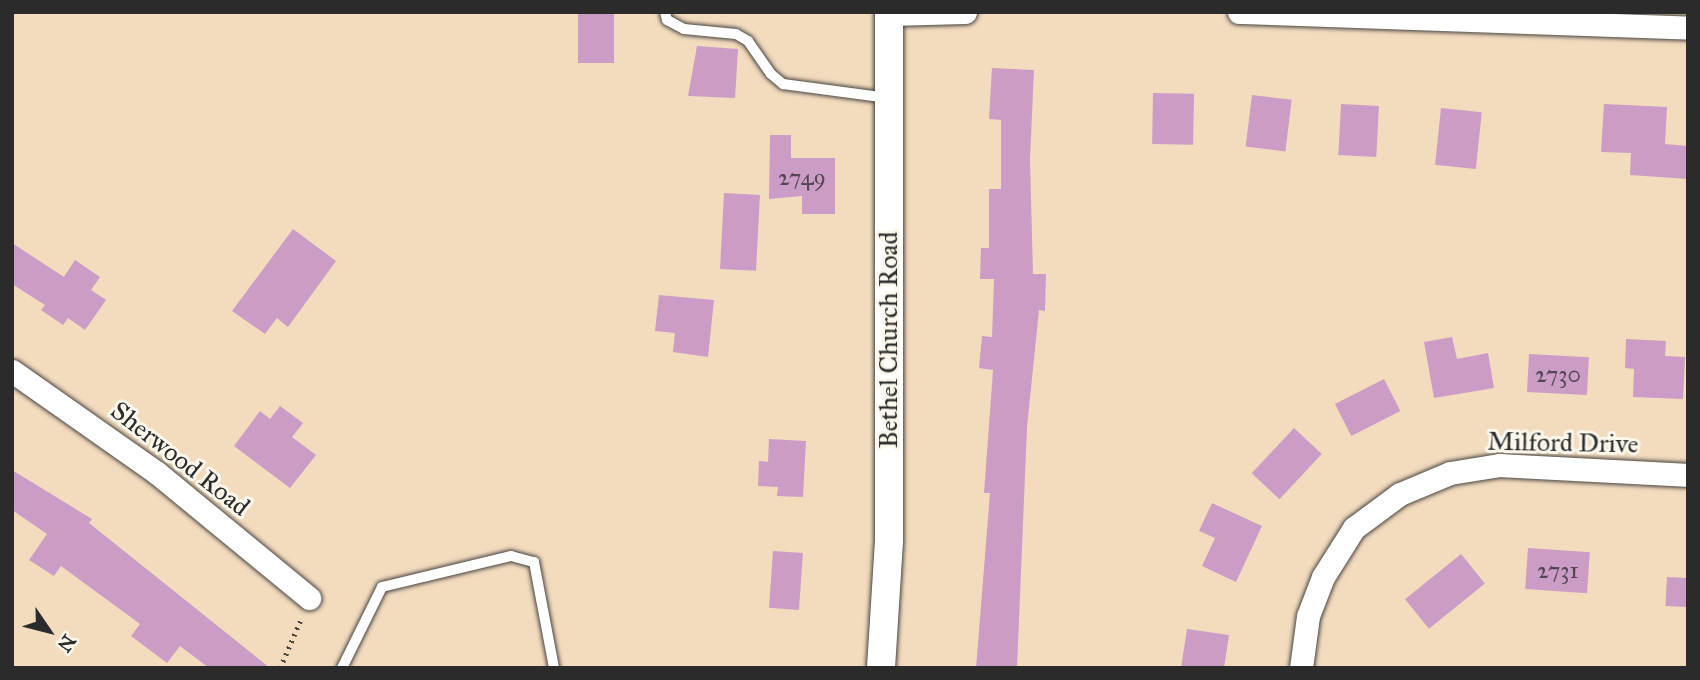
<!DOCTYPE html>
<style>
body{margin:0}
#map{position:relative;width:1700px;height:680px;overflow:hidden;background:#f3dbbe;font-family:"IM FELL Great Primer",serif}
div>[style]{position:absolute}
.building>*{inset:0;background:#cb9dc6;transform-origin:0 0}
.path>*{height:4.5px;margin-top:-2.25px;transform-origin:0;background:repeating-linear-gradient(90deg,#494541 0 2px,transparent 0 7px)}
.roads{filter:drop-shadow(0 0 2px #494541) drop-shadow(0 0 2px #494541)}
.service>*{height:10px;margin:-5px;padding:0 5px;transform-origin:5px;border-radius:5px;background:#fff}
.minor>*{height:23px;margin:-11.5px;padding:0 11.5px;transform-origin:11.5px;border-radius:11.5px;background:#fff}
.tertiary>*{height:28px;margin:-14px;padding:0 14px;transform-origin:14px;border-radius:14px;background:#fff}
span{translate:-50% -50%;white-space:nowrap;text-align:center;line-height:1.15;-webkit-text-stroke:6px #fbf7ec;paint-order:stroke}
.number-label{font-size:23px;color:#534852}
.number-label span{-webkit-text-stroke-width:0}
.street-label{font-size:26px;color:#2b2b2b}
.frame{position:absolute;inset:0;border:14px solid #2b2b2b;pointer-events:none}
.north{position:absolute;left:14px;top:596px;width:70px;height:70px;-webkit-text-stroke:5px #fbf7ec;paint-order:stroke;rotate:125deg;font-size:19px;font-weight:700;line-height:28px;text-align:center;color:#2b2b2b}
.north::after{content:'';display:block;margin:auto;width:24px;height:32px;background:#2b2b2b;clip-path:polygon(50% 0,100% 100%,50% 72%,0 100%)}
</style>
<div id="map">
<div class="building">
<div style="left:578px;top:12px;width:36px;height:51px"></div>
<div style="clip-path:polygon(697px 46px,738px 49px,735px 98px,688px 96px)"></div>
<div style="clip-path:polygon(992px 68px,1034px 70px,1030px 159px,1033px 274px,1046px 274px,1045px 311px,1039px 310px,1027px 427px,1017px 668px,976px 668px,990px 493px,984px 493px,993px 370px,979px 368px,982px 336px,992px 337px,994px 279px,980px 279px,981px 248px,989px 248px,989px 189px,1001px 189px,1001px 120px,989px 119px)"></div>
<div style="left:1153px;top:93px;width:41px;height:51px;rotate:1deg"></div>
<div style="left:1252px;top:95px;width:40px;height:52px;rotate:7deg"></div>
<div style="left:1341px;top:104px;width:38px;height:51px;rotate:3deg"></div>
<div style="clip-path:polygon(1604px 104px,1667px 107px,1665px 144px,1688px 146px,1688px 179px,1630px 175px,1631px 153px,1601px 152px)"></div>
<div style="left:1441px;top:108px;width:41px;height:57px;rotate:6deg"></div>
<div style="clip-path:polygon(770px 135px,791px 135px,791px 158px,835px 158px,835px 214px,802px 214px,802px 196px,769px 199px)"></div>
<div style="left:724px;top:193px;width:36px;height:76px;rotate:3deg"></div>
<div style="clip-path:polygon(293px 229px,336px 261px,288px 327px,277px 318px,265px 334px,232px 311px)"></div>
<div style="clip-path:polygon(12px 243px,64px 277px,75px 260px,100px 277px,91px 290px,106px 300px,85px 330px,68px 318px,63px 325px,41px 310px,45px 305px,12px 284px)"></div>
<div style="clip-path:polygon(659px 295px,714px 300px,708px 357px,673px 352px,675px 333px,655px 331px)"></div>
<div style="clip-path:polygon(1452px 337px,1457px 359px,1488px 353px,1494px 388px,1434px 398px,1424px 342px)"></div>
<div style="clip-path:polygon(1626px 339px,1666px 341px,1665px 356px,1685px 357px,1683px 399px,1633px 397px,1634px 369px,1625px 368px)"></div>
<div style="left:1529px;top:354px;width:60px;height:38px;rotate:3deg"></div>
<div style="left:1384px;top:379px;width:36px;height:55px;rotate:63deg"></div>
<div style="clip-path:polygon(280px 406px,303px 423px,292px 437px,316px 455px,290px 488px,234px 446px,260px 411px,270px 419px)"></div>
<div style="left:1294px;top:428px;width:38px;height:62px;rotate:43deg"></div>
<div style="clip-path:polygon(769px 439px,806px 441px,803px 497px,777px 496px,778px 487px,758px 486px,759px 461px,768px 462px)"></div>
<div style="clip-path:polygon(12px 470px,92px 519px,89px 523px,270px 668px,209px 668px,180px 646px,167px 663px,131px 636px,140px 624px,61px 566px,54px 576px,29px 560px,47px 534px,12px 510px)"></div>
<div style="clip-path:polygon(1212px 503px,1262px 526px,1236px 582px,1202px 566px,1215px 538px,1199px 531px)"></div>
<div style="left:1528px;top:548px;width:62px;height:41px;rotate:4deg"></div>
<div style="left:773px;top:551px;width:30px;height:57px;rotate:4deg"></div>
<div style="left:1461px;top:554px;width:38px;height:72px;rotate:51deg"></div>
<div style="left:1667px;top:577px;width:21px;height:29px;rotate:3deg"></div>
<div style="clip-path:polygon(1187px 629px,1229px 635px,1224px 668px,1181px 668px)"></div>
</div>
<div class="path">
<div style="left:280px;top:668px;width:53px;rotate:-66.8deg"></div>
</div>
<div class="roads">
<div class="service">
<div style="left:665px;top:12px;width:8px;rotate:76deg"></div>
<div style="left:667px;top:20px;width:19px;rotate:28deg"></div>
<div style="left:684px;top:29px;width:52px;rotate:5.5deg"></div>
<div style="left:736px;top:34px;width:14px;rotate:30deg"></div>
<div style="left:748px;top:41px;width:40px;rotate:55.1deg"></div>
<div style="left:771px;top:74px;width:16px;rotate:40deg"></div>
<div style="left:783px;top:84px;width:106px;rotate:7.6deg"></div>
<div style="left:342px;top:668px;width:90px;rotate:-63.7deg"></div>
<div style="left:382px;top:587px;width:133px;rotate:-13.5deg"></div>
<div style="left:511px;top:556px;width:24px;rotate:15deg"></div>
<div style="left:534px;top:562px;width:108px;rotate:79.3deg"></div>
</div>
<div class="minor">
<div style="left:1239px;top:12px;width:449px;rotate:2deg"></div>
<div style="left:889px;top:14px;width:76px;rotate:-1.5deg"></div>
<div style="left:12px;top:371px;width:177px;rotate:35.1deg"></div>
<div style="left:157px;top:473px;width:197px;rotate:39.4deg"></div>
<div style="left:1301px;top:668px;width:52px;rotate:-82.3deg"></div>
<div style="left:1308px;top:616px;width:42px;rotate:-69deg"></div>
<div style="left:1323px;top:577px;width:58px;rotate:-57.7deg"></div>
<div style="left:1354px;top:528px;width:57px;rotate:-36.5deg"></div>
<div style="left:1400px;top:494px;width:54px;rotate:-22.8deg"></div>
<div style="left:1450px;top:473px;width:51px;rotate:-9.1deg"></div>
<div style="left:1500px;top:465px;width:188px;rotate:3deg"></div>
</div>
<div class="tertiary">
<div style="left:881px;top:668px;width:128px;rotate:-86.4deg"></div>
<div style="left:889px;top:540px;width:528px;rotate:-90deg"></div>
</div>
</div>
<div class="number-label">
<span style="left:802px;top:177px">2749</span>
<span style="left:1558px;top:374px">2730</span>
<span style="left:1558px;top:570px">2731</span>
</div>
<div class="street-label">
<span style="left:889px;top:340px;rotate:-90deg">Bethel Church Road</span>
<span style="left:1563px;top:443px;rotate:1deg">Milford Drive</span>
<span style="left:180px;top:459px;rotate:38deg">Sherwood Road</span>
</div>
<div class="frame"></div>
<div class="north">N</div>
</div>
